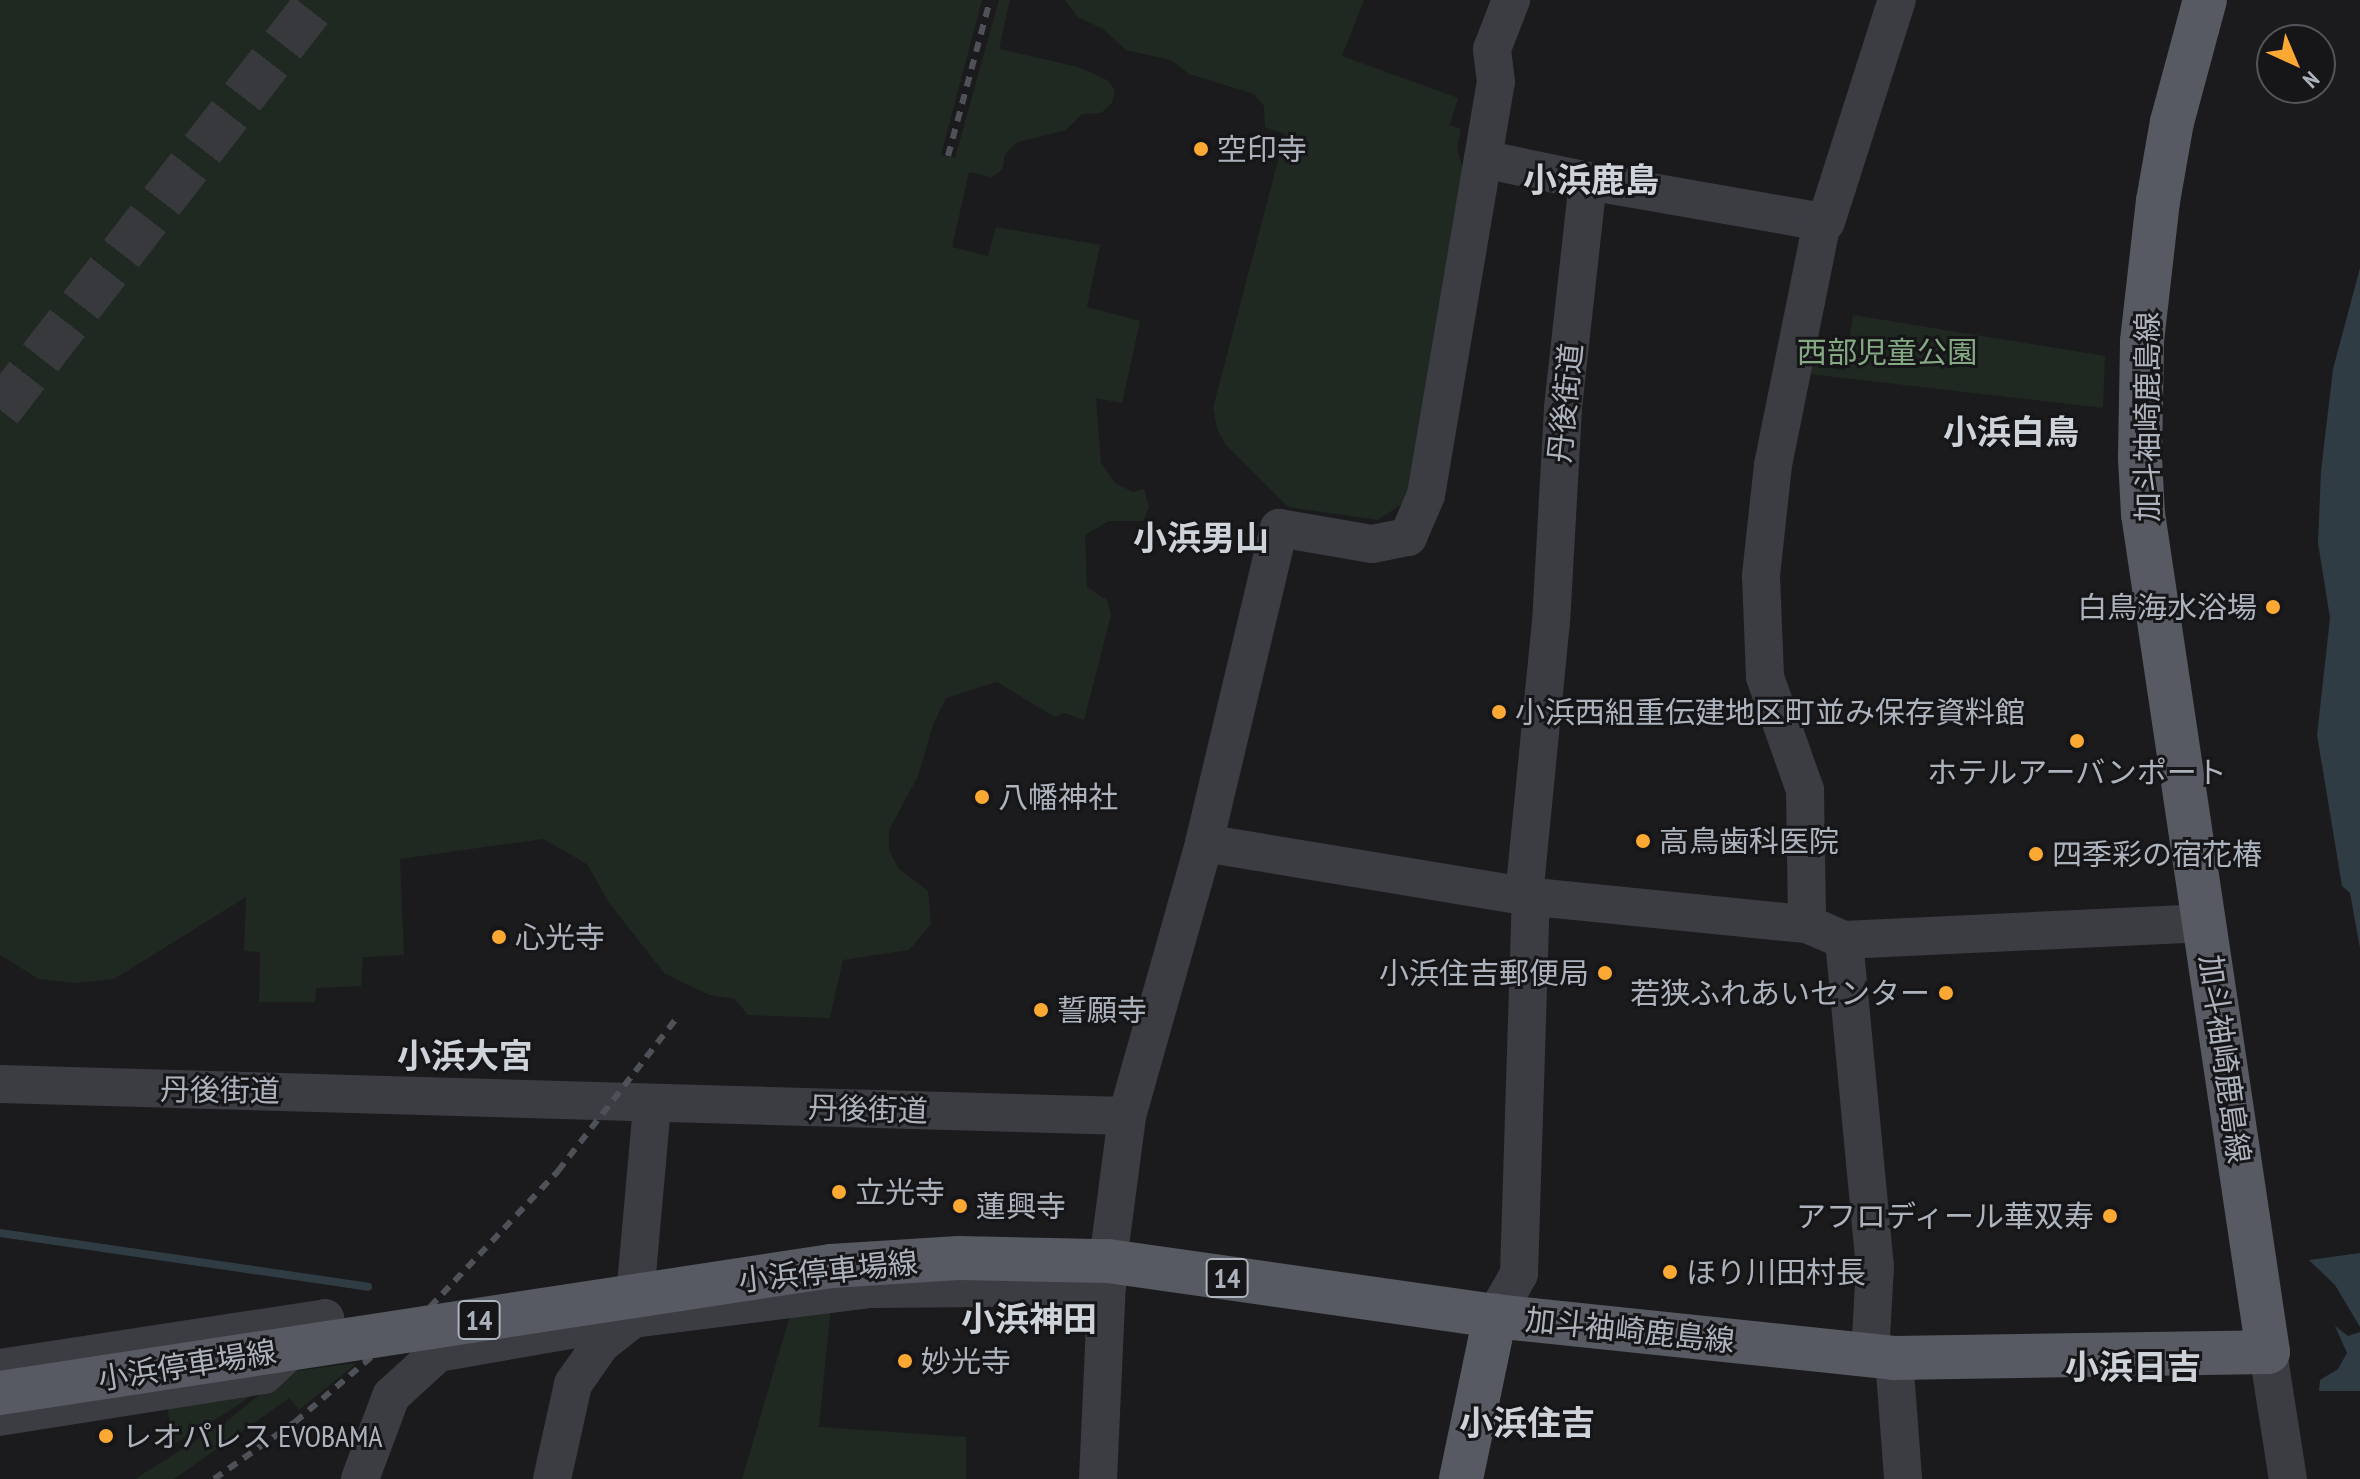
<!DOCTYPE html>
<meta charset="utf-8">
<style>
body{margin:0}
#map{position:relative;width:2360px;height:1479px;overflow:hidden;background:#1b1b1d;font-family:"PT Sans Narrow","Noto Sans JP",sans-serif}
div>[style]{position:absolute}
.green>*{inset:0;background:#202921}
.water>*{inset:0;background:#2f3c43}
.stream>*{height:8px;margin:-4px;padding:0 4px;transform-origin:4px;border-radius:4px;background:#2f3c43}
.highway-tunnel>*{height:44px;margin-top:-22px;transform-origin:0;background:repeating-linear-gradient(90deg,#38393d 0 44px,transparent 0 66px)}
.minor>*{height:38px;margin:-19px;padding:0 19px;transform-origin:19px;border-radius:19px;background:#3b3d43}
.major>*{height:44px;margin:-22px;padding:0 22px;transform-origin:22px;border-radius:22px;background:#575a62}
.rail>*{height:6px;margin-top:-3px;transform-origin:0;background:repeating-linear-gradient(90deg,#4e5158 0 10px,transparent 0 18px)}
.major-bridge>*{height:44px;margin:-22px;padding:0 22px;transform-origin:22px;border-radius:22px;background:#575a62}
.dots>*{width:22px;height:22px;translate:-50% -50%;box-sizing:border-box;border:4px solid #161618;border-radius:50%}
span{translate:-50% -50%;white-space:nowrap;text-align:center;line-height:1.15;-webkit-text-stroke:6px #161618;paint-order:stroke}
.shield-label span{padding:2px 6px;background:#161618;border:2px solid;border-radius:6px;-webkit-text-stroke-width:0}
.shield-label{font-size:28px;color:#adb3bd;font-weight:700}
.poi-label{font-size:30px;color:#adb3bd}
.left{translate:0 -50%;text-align:left}
.right{translate:-100% -50%;text-align:right}
.park-label{font-size:30px;color:#84a983}
.street-label{font-size:30px;color:#adb3bd}
.quarter-label{font-size:34px;color:#ced2d9;font-weight:700}
.north{position:absolute;left:2256px;top:24px;width:80px;height:80px;box-sizing:border-box;background:#161618;border:2px solid #52555a;border-radius:50%;rotate:136deg;font-size:22px;font-weight:700;line-height:32px;text-align:center;color:#adb3bd}
.north::after{content:'';display:block;margin:auto;width:28px;height:36px;background:#fca934;clip-path:polygon(50% 0,100% 100%,50% 72%,0 100%)}
</style>
<div id="map">
<div class="green">
<div style="clip-path:polygon(0 0,982px 0,941px 155px,955px 158px,999px 0,1010px 0,999px 49px,1078px 67px,1107px 80px,1115px 90px,1112px 103px,1101px 113px,1082px 114px,1066px 130px,1018px 142px,1005px 154px,1002px 170px,991px 177px,969px 172px,952px 247px,988px 256px,996px 227px,1100px 245px,1087px 307px,1140px 321px,1122px 403px,1096px 398px,1101px 463px,1115px 483px,1133px 492px,1144px 489px,1149px 507px,1143px 521px,1109px 521px,1085px 535px,1087px 587px,1107px 600px,1111px 615px,1084px 720px,1065px 713px,1055px 717px,997px 682px,946px 698px,933px 725px,918px 776px,889px 830px,889px 850px,898px 868px,928px 891px,931px 924px,909px 950px,843px 960px,830px 1018px,748px 1015px,735px 999px,710px 995px,665px 974px,610px 904px,587px 864px,543px 839px,400px 859px,404px 955px,363px 957px,361px 986px,316px 988px,315px 1002px,259px 1002px,260px 952px,244px 951px,246px 897px,114px 979px,76px 983px,39px 979px,0 955px)"></div>
<div style="clip-path:polygon(1065px 0,1364px 0,1342px 56px,1458px 98px,1450px 125px,1461px 129px,1457px 149px,1463px 170px,1415px 495px,1378px 520px,1288px 507px,1225px 444px,1217px 428px,1213px 408px,1285px 134px,1265px 127px,1264px 106px,1254px 94px,1189px 74px,1171px 60px,1126px 50px,1103px 29px,1078px 17px)"></div>
<div style="clip-path:polygon(1853px 315px,2105px 356px,2103px 408px,1801px 373px,1803px 364px,1845px 370px)"></div>
<div style="clip-path:polygon(831px 1305px,819px 1427px,966px 1437px,966px 1479px,742px 1479px,792px 1309px)"></div>
<div style="clip-path:polygon(357px 1363px,299px 1410px,289px 1398px,174px 1479px,135px 1479px,228px 1420px,288px 1372px)"></div>
<div style="clip-path:polygon(267px 1385px,229px 1411px,172px 1445px,167px 1401px)"></div>
</div>
<div class="water">
<div style="clip-path:polygon(2360px 268px,2360px 948px,2350px 893px,2342px 886px,2317px 735px,2330px 618px,2318px 543px,2321px 471px,2333px 369px)"></div>
<div style="clip-path:polygon(2360px 1253px,2360px 1327px,2335px 1285px,2309px 1260px)"></div>
<div style="clip-path:polygon(2335px 1326px,2348px 1336px,2360px 1332px,2360px 1391px,2319px 1391px,2320px 1380px,2338px 1369px,2347px 1353px)"></div>
</div>
<div class="stream">
<div style="left:0;top:1233px;width:372px;rotate:8.3deg"></div>
</div>
<div class="highway-tunnel">
<div style="left:0;top:410px;width:519px;rotate:-52.2deg"></div>
</div>
<div class="minor">
<div style="left:1483px;top:159px;width:107px;rotate:11.8deg"></div>
<div style="left:1588px;top:181px;width:229px;rotate:96.3deg"></div>
<div style="left:1563px;top:409px;width:212px;rotate:93.2deg"></div>
<div style="left:1551px;top:621px;width:276px;rotate:95.6deg"></div>
<div style="left:1588px;top:181px;width:238px;rotate:9.9deg"></div>
<div style="left:1822px;top:222px;width:248px;rotate:101.4deg"></div>
<div style="left:1773px;top:465px;width:112px;rotate:96.2deg"></div>
<div style="left:1761px;top:576px;width:101px;rotate:87.7deg"></div>
<div style="left:1765px;top:677px;width:120px;rotate:70.5deg"></div>
<div style="left:1805px;top:790px;width:134px;rotate:89.1deg"></div>
<div style="left:1826px;top:222px;width:233px;rotate:-72.3deg"></div>
<div style="left:1204px;top:843px;width:324px;rotate:-76.6deg"></div>
<div style="left:1279px;top:528px;width:94px;rotate:9.8deg"></div>
<div style="left:1372px;top:544px;width:37px;rotate:-11deg"></div>
<div style="left:1408px;top:537px;width:46px;rotate:-66.8deg"></div>
<div style="left:1426px;top:495px;width:419px;rotate:-80.4deg"></div>
<div style="left:1496px;top:82px;width:33px;rotate:-97deg"></div>
<div style="left:1492px;top:49px;width:53px;rotate:-68.8deg"></div>
<div style="left:1844px;top:940px;width:327px;rotate:84.6deg"></div>
<div style="left:1875px;top:1266px;width:89px;rotate:93.2deg"></div>
<div style="left:0;top:1084px;width:1127px;rotate:1.63deg"></div>
<div style="left:1127px;top:1116px;width:284px;rotate:-74.2deg"></div>
<div style="left:1204px;top:843px;width:324px;rotate:9.4deg"></div>
<div style="left:1524px;top:896px;width:284px;rotate:5.7deg"></div>
<div style="left:1807px;top:924px;width:40px;rotate:23.4deg"></div>
<div style="left:1844px;top:940px;width:362px;rotate:-2.7deg"></div>
<div style="left:1495px;top:1316px;width:48px;rotate:-60.3deg"></div>
<div style="left:1519px;top:1274px;width:377px;rotate:-88.2deg"></div>
<div style="left:2268px;top:1352px;width:129px;rotate:81.1deg"></div>
<div style="left:1894px;top:1358px;width:121px;rotate:85.7deg"></div>
<div style="left:0;top:1368px;width:329px;rotate:-8.7deg"></div>
<div style="left:325px;top:1318px;width:83px;rotate:136.9deg"></div>
<div style="left:264px;top:1375px;width:267px;rotate:171deg"></div>
<div style="left:360px;top:1479px;width:89px;rotate:-69.5deg"></div>
<div style="left:391px;top:1396px;width:64px;rotate:-42.5deg"></div>
<div style="left:438px;top:1353px;width:198px;rotate:-9.9deg"></div>
<div style="left:633px;top:1319px;width:240px;rotate:-7.2deg"></div>
<div style="left:871px;top:1289px;width:236px;rotate:-0.5deg"></div>
<div style="left:552px;top:1479px;width:97px;rotate:-77.5deg"></div>
<div style="left:573px;top:1384px;width:49px;rotate:-55deg"></div>
<div style="left:601px;top:1344px;width:41px;rotate:-38deg"></div>
<div style="left:633px;top:1319px;width:216px;rotate:-84.9deg"></div>
<div style="left:1098px;top:1479px;width:218px;rotate:-87.4deg"></div>
<div style="left:1108px;top:1261px;width:146px;rotate:-82.5deg"></div>
</div>
<div class="major">
<div style="left:959px;top:1258px;width:149px;rotate:1.2deg"></div>
<div style="left:1108px;top:1261px;width:391px;rotate:8.1deg"></div>
<div style="left:1495px;top:1316px;width:401px;rotate:6deg"></div>
<div style="left:1894px;top:1358px;width:374px;rotate:-0.9deg"></div>
<div style="left:2268px;top:1352px;width:847px;rotate:-98.48deg"></div>
<div style="left:2143px;top:514px;width:56px;rotate:-93.1deg"></div>
<div style="left:2140px;top:458px;width:117px;rotate:-89deg"></div>
<div style="left:2142px;top:341px;width:141px;rotate:-83.5deg"></div>
<div style="left:2158px;top:201px;width:80px;rotate:-80deg"></div>
<div style="left:2172px;top:122px;width:126px;rotate:-74.9deg"></div>
<div style="left:1461px;top:1479px;width:167px;rotate:-78.2deg"></div>
</div>
<div class="rail">
<div style="left:948px;top:156px;width:162px;rotate:-74.9deg"></div>
<div style="left:214px;top:1479px;width:99px;rotate:-35.1deg"></div>
<div style="left:295px;top:1422px;width:177px;rotate:-40.4deg"></div>
<div style="left:430px;top:1307px;width:187px;rotate:-46.7deg"></div>
<div style="left:558px;top:1171px;width:191px;rotate:-52.2deg"></div>
</div>
<div class="major-bridge">
<div style="left:0;top:1393px;width:841px;rotate:-8.69deg"></div>
<div style="left:831px;top:1266px;width:128px;rotate:-3.6deg"></div>
</div>
<div class="dots">
<div style="left:1201px;top:149px;background:#fca934"></div>
<div style="left:2273px;top:607px;background:#fca934"></div>
<div style="left:1499px;top:712px;background:#fca934"></div>
<div style="left:2077px;top:741px;background:#fca934"></div>
<div style="left:982px;top:797px;background:#fca934"></div>
<div style="left:1643px;top:841px;background:#fca934"></div>
<div style="left:2036px;top:854px;background:#fca934"></div>
<div style="left:499px;top:937px;background:#fca934"></div>
<div style="left:1605px;top:973px;background:#fca934"></div>
<div style="left:1946px;top:993px;background:#fca934"></div>
<div style="left:1041px;top:1010px;background:#fca934"></div>
<div style="left:839px;top:1192px;background:#fca934"></div>
<div style="left:960px;top:1206px;background:#fca934"></div>
<div style="left:2110px;top:1216px;background:#fca934"></div>
<div style="left:1670px;top:1272px;background:#fca934"></div>
<div style="left:905px;top:1361px;background:#fca934"></div>
<div style="left:106px;top:1436px;background:#fca934"></div>
</div>
<div class="shield-label">
<span style="left:1227px;top:1278px">14</span>
<span style="left:479px;top:1320px">14</span>
</div>
<div class="poi-label">
<span class="left" style="left:1217px;top:149px">空印寺</span>
<span class="right" style="left:2257px;top:607px">白鳥海水浴場</span>
<span class="left" style="left:1515px;top:712px">小浜西組重伝建地区町並み保存資料館</span>
<span style="left:2077px;top:772px">ホテルアーバンポート</span>
<span class="left" style="left:998px;top:797px">八幡神社</span>
<span class="left" style="left:1659px;top:841px">高鳥歯科医院</span>
<span class="left" style="left:2052px;top:854px">四季彩の宿花椿</span>
<span class="left" style="left:515px;top:937px">心光寺</span>
<span class="right" style="left:1589px;top:973px">小浜住吉郵便局</span>
<span class="right" style="left:1930px;top:993px">若狭ふれあいセンター</span>
<span class="left" style="left:1057px;top:1010px">誓願寺</span>
<span class="left" style="left:855px;top:1192px">立光寺</span>
<span class="left" style="left:976px;top:1206px">蓮興寺</span>
<span class="right" style="left:2094px;top:1216px">アフロディール華双寿</span>
<span class="left" style="left:1686px;top:1272px">ほり川田村長</span>
<span class="left" style="left:921px;top:1361px">妙光寺</span>
<span class="left" style="left:122px;top:1436px">レオパレス EVOBAMA</span>
</div>
<div class="park-label">
<span style="left:1887px;top:352px">西部児童公園</span>
</div>
<div class="street-label">
<span style="left:1565px;top:403px;rotate:-84deg">丹後街道</span>
<span style="left:2147px;top:417px;rotate:-90deg">加斗袖崎鹿島線</span>
<span style="left:2225px;top:1059px;rotate:82deg">加斗袖崎鹿島線</span>
<span style="left:220px;top:1090px;rotate:1deg">丹後街道</span>
<span style="left:868px;top:1109px;rotate:2deg">丹後街道</span>
<span style="left:828px;top:1271px;rotate:-6deg">小浜停車場線</span>
<span style="left:1630px;top:1330px;rotate:6deg">加斗袖崎鹿島線</span>
<span style="left:187px;top:1365px;rotate:-9deg">小浜停車場線</span>
</div>
<div class="quarter-label">
<span style="left:1591px;top:180px">小浜鹿島</span>
<span style="left:2011px;top:432px">小浜白鳥</span>
<span style="left:1201px;top:538px">小浜男山</span>
<span style="left:465px;top:1056px">小浜大宮</span>
<span style="left:1029px;top:1319px">小浜神田</span>
<span style="left:2133px;top:1367px">小浜日吉</span>
<span style="left:1527px;top:1423px">小浜住吉</span>
</div>
<div class="north">N</div>
</div>
